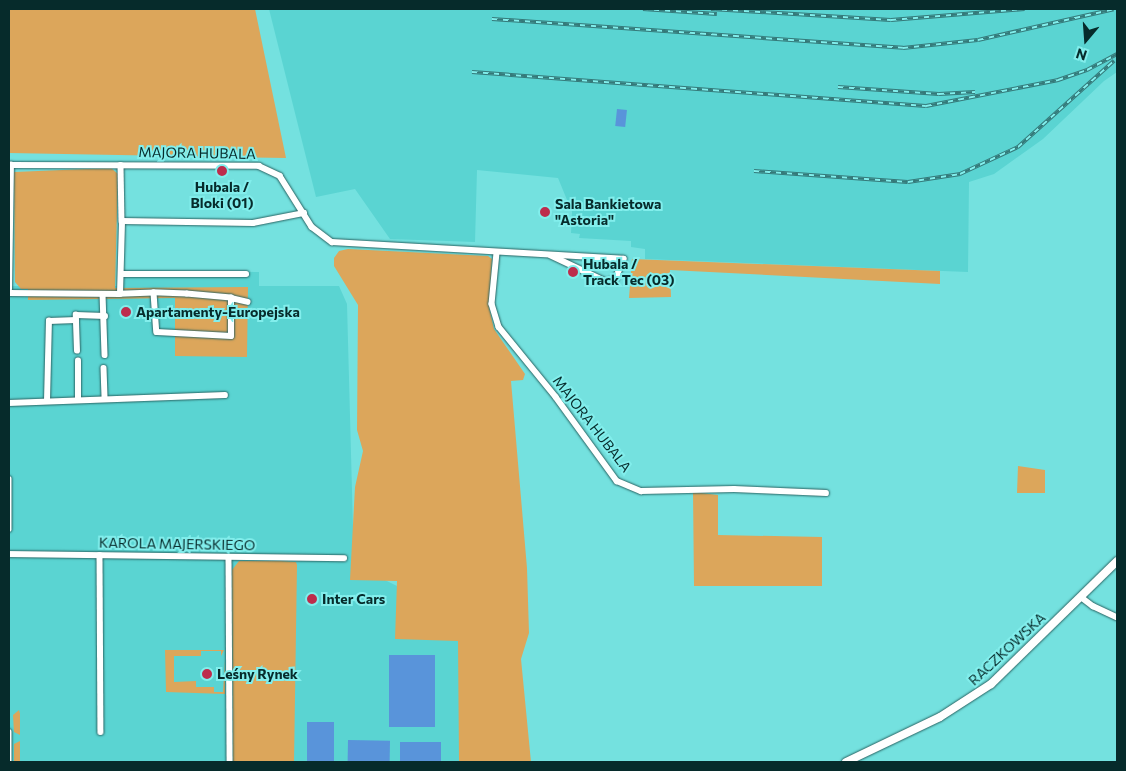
<!DOCTYPE html>
<meta charset="utf-8">
<style>
body{margin:0}
#map{position:relative;width:1126px;height:771px;overflow:hidden;background:#74e1df;font-family:Commissioner,sans-serif}
div>[style]{position:absolute}
.built>*{inset:0;background:#5ad4d2}
.green>*{inset:0;background:#dca65b}
.water>*{inset:0;background:#5994da;transform-origin:0 0}
.roads{filter:drop-shadow(0 0 1px #296362) drop-shadow(0 0 1px #296362)}
.minor>*{height:5.5px;margin:-2.75px;padding:0 2.75px;transform-origin:2.75px;border-radius:2.75px;background:#fff}
.secondary>*{height:8px;margin:-4px;padding:0 4px;transform-origin:4px;border-radius:4px;background:#fff}
.rail>*{height:4px;margin-top:-2px;transform-origin:0;background:repeating-linear-gradient(90deg,#82eeec 0 5.5px,#357979 0 11px);box-sizing:border-box;border-block:1px solid #357979}
.dots>*{width:14px;height:14px;translate:-50% -50%;box-sizing:border-box;border:2px solid #82eeec;border-radius:50%}
span{translate:-50% -50%;white-space:nowrap;text-align:center;line-height:1.15;-webkit-text-stroke:4px #82eeec;paint-order:stroke}
.street-label{font-size:14px;color:#062b2b}
.poi-label{font-size:14px;color:#062b2b;font-weight:700}
.left{translate:0 -50%;text-align:left}
.frame{position:absolute;inset:0;border:10px solid #062b2b;pointer-events:none}
.north{position:absolute;left:1061px;top:15px;width:50px;height:50px;-webkit-text-stroke:4px #82eeec;paint-order:stroke;rotate:198deg;font-size:14px;font-weight:700;line-height:20px;text-align:center;color:#062b2b}
.north::after{content:'';display:block;margin:auto;width:18px;height:22px;background:#062b2b;clip-path:polygon(50% 0,100% 100%,50% 72%,0 100%)}
</style>
<div id="map">
<div class="built">
<div style="clip-path:polygon(269px 9px,1117px 9px,1117px 72px,1104px 81px,1043px 139px,994px 174px,969px 182px,968px 272px,645px 259px,645px 249px,631px 247px,631px 241px,579px 238px,580px 234px,571px 233px,572px 212px,558px 178px,477px 170px,475px 242px,390px 239px,355px 189px,316px 197px)"></div>
<div style="clip-path:polygon(122px 270px,259px 272px,259px 286px,339px 286px,347px 304px,354px 565px,477px 625px,484px 762px,9px 762px,9px 286px,122px 286px)"></div>
</div>
<div class="green">
<div style="clip-path:polygon(9px 9px,255px 9px,286px 158px,9px 153px)"></div>
<div style="clip-path:polygon(111px 168px,118px 174px,115px 288px,248px 287px,247px 357px,175px 356px,175px 298px,28px 300px,28px 289px,21px 289px,15px 282px,14px 172px)"></div>
<div style="clip-path:polygon(348px 249px,488px 256px,492px 259px,489px 307px,494px 329px,525px 374px,523px 380px,511px 381px,527px 568px,529px 633px,521px 659px,531px 762px,459px 762px,458px 641px,395px 639px,397px 581px,350px 580px,355px 487px,363px 451px,357px 430px,358px 305px,334px 266px,334px 258px,339px 251px)"></div>
<div style="clip-path:polygon(632px 259px,940px 271px,940px 284px,670px 270px,671px 297px,629px 298px)"></div>
<div style="clip-path:polygon(1018px 466px,1045px 470px,1045px 493px,1017px 493px)"></div>
<div style="clip-path:polygon(693px 492px,718px 495px,718px 535px,822px 537px,822px 586px,694px 586px)"></div>
<div style="clip-path:polygon(239px 561px,281px 561px,296px 562px,297px 565px,294px 762px,233px 762px,232px 570px)"></div>
<div style="clip-path:polygon(165px 650px,224px 650px,221px 656px,221px 651px,201px 651px,201px 656px,174px 656px,174px 682px,196px 681px,196px 687px,214px 687px,214px 692px,223px 692px,225px 661px,225px 694px,166px 692px)"></div>
<div style="clip-path:polygon(19px 710px,20px 714px,20px 735px,14px 732px,13px 715px)"></div>
<div style="clip-path:polygon(20px 741px,20px 762px,14px 762px,14px 744px)"></div>
</div>
<div class="water">
<div style="left:617px;top:109px;width:10px;height:17px;rotate:6deg"></div>
<div style="left:389px;top:655px;width:46px;height:72px"></div>
<div style="left:307px;top:722px;width:27px;height:40px"></div>
<div style="left:348px;top:740px;width:42px;height:22px;rotate:1deg"></div>
<div style="left:400px;top:742px;width:41px;height:20px"></div>
</div>
<div class="roads">
<div class="minor">
<div style="left:9px;top:165px;width:250px;rotate:0.2deg"></div>
<div style="left:259px;top:166px;width:23px;rotate:25deg"></div>
<div style="left:280px;top:176px;width:60px;rotate:57.9deg"></div>
<div style="left:312px;top:227px;width:25px;rotate:37deg"></div>
<div style="left:332px;top:242px;width:292px;rotate:3.3deg"></div>
<div style="left:624px;top:259px;width:22px;rotate:112deg"></div>
<div style="left:616px;top:279px;width:10px;rotate:163deg"></div>
<div style="left:606px;top:282px;width:61px;rotate:-154.7deg"></div>
<div style="left:121px;top:165px;width:56px;rotate:89deg"></div>
<div style="left:497px;top:253px;width:51px;rotate:95.6deg"></div>
<div style="left:492px;top:304px;width:24px;rotate:73deg"></div>
<div style="left:499px;top:327px;width:90px;rotate:50.8deg"></div>
<div style="left:556px;top:397px;width:104px;rotate:54deg"></div>
<div style="left:617px;top:481px;width:26px;rotate:23deg"></div>
<div style="left:641px;top:491px;width:93px;rotate:-1.2deg"></div>
<div style="left:734px;top:489px;width:92px;rotate:2.5deg"></div>
<div style="left:121px;top:274px;width:125px"></div>
<div style="left:9px;top:289px;width:124px;rotate:-89.1deg"></div>
<div style="left:9px;top:293px;width:111px;rotate:0.5deg"></div>
<div style="left:154px;top:293px;width:39px;rotate:86deg"></div>
<div style="left:157px;top:332px;width:74px;rotate:3.1deg"></div>
<div style="left:231px;top:336px;width:38px;rotate:-90deg"></div>
<div style="left:231px;top:298px;width:44px;rotate:-174.8deg"></div>
<div style="left:187px;top:294px;width:33px;rotate:-178deg"></div>
<div style="left:154px;top:293px;width:34px;rotate:178deg"></div>
<div style="left:120px;top:294px;width:73px;rotate:-88.4deg"></div>
<div style="left:122px;top:221px;width:131px;rotate:0.9deg"></div>
<div style="left:253px;top:223px;width:52px;rotate:-11.1deg"></div>
<div style="left:103px;top:294px;width:61px;rotate:88.1deg"></div>
<div style="left:231px;top:298px;width:17px;rotate:13deg"></div>
<div style="left:77px;top:351px;width:36px;rotate:-92deg"></div>
<div style="left:76px;top:315px;width:29px;rotate:2deg"></div>
<div style="left:104px;top:368px;width:31px;rotate:88deg"></div>
<div style="left:78px;top:400px;width:39px;rotate:-90deg"></div>
<div style="left:47px;top:401px;width:80px;rotate:-88.6deg"></div>
<div style="left:49px;top:321px;width:27px;rotate:-2deg"></div>
<div style="left:9px;top:403px;width:216px;rotate:-2.1deg"></div>
<div style="left:9px;top:479px;width:50px;rotate:90deg"></div>
<div style="left:9px;top:554px;width:335px;rotate:0.7deg"></div>
<div style="left:100px;top:555px;width:177px;rotate:89.7deg"></div>
<div style="left:229px;top:557px;width:205px;rotate:89.7deg"></div>
<div style="left:1081px;top:597px;width:15px;rotate:37deg"></div>
<div style="left:1093px;top:606px;width:26px;rotate:25deg"></div>
<div style="left:9px;top:732px;width:30px;rotate:90deg"></div>
</div>
<div class="secondary">
<div style="left:846px;top:762px;width:104px;rotate:-25.6deg"></div>
<div style="left:940px;top:717px;width:61px;rotate:-32.9deg"></div>
<div style="left:991px;top:684px;width:176px;rotate:-44.3deg"></div>
</div>
</div>
<div class="rail">
<div style="left:643px;top:9px;width:74px;rotate:3.9deg"></div>
<div style="left:711px;top:9px;width:180px;rotate:3.5deg"></div>
<div style="left:891px;top:20px;width:134px;rotate:-4.7deg"></div>
<div style="left:492px;top:19px;width:412px;rotate:4deg"></div>
<div style="left:903px;top:48px;width:75px;rotate:-6.1deg"></div>
<div style="left:978px;top:40px;width:139px;rotate:-12.8deg"></div>
<div style="left:472px;top:72px;width:455px;rotate:4.3deg"></div>
<div style="left:926px;top:106px;width:135px;rotate:-11.1deg"></div>
<div style="left:1058px;top:80px;width:31px;rotate:-19deg"></div>
<div style="left:1087px;top:70px;width:34px;rotate:-28deg"></div>
<div style="left:838px;top:87px;width:101px;rotate:4deg"></div>
<div style="left:939px;top:94px;width:36px;rotate:-3deg"></div>
<div style="left:754px;top:171px;width:154px;rotate:4.1deg"></div>
<div style="left:908px;top:182px;width:53px;rotate:-8.7deg"></div>
<div style="left:960px;top:174px;width:64px;rotate:-25deg"></div>
<div style="left:1018px;top:147px;width:129px;rotate:-41.9deg"></div>
</div>
<div class="dots">
<div style="left:222px;top:171px;background:#bd2c4c"></div>
<div style="left:545px;top:212px;background:#bd2c4c"></div>
<div style="left:573px;top:272px;background:#bd2c4c"></div>
<div style="left:126px;top:312px;background:#bd2c4c"></div>
<div style="left:312px;top:599px;background:#bd2c4c"></div>
<div style="left:207px;top:674px;background:#bd2c4c"></div>
</div>
<div class="street-label">
<span style="left:197px;top:153px;rotate:1deg">MAJORA HUBALA</span>
<span style="left:592px;top:424px;rotate:52deg">MAJORA HUBALA</span>
<span style="left:177px;top:544px;rotate:1deg">KAROLA MAJERSKIEGO</span>
<span style="left:1007px;top:649px;rotate:-43deg">RACZKOWSKA</span>
</div>
<div class="poi-label">
<span style="left:222px;top:195px">Hubala /<br>Bloki (01)</span>
<span class="left" style="left:555px;top:212px">Sala Bankietowa<br>"Astoria"</span>
<span class="left" style="left:583px;top:272px">Hubala /<br>Track Tec (03)</span>
<span class="left" style="left:136px;top:312px">Apartamenty-Europejska</span>
<span class="left" style="left:322px;top:599px">Inter Cars</span>
<span class="left" style="left:217px;top:674px">Leśny Rynek</span>
</div>
<div class="frame"></div>
<div class="north">N</div>
</div>
